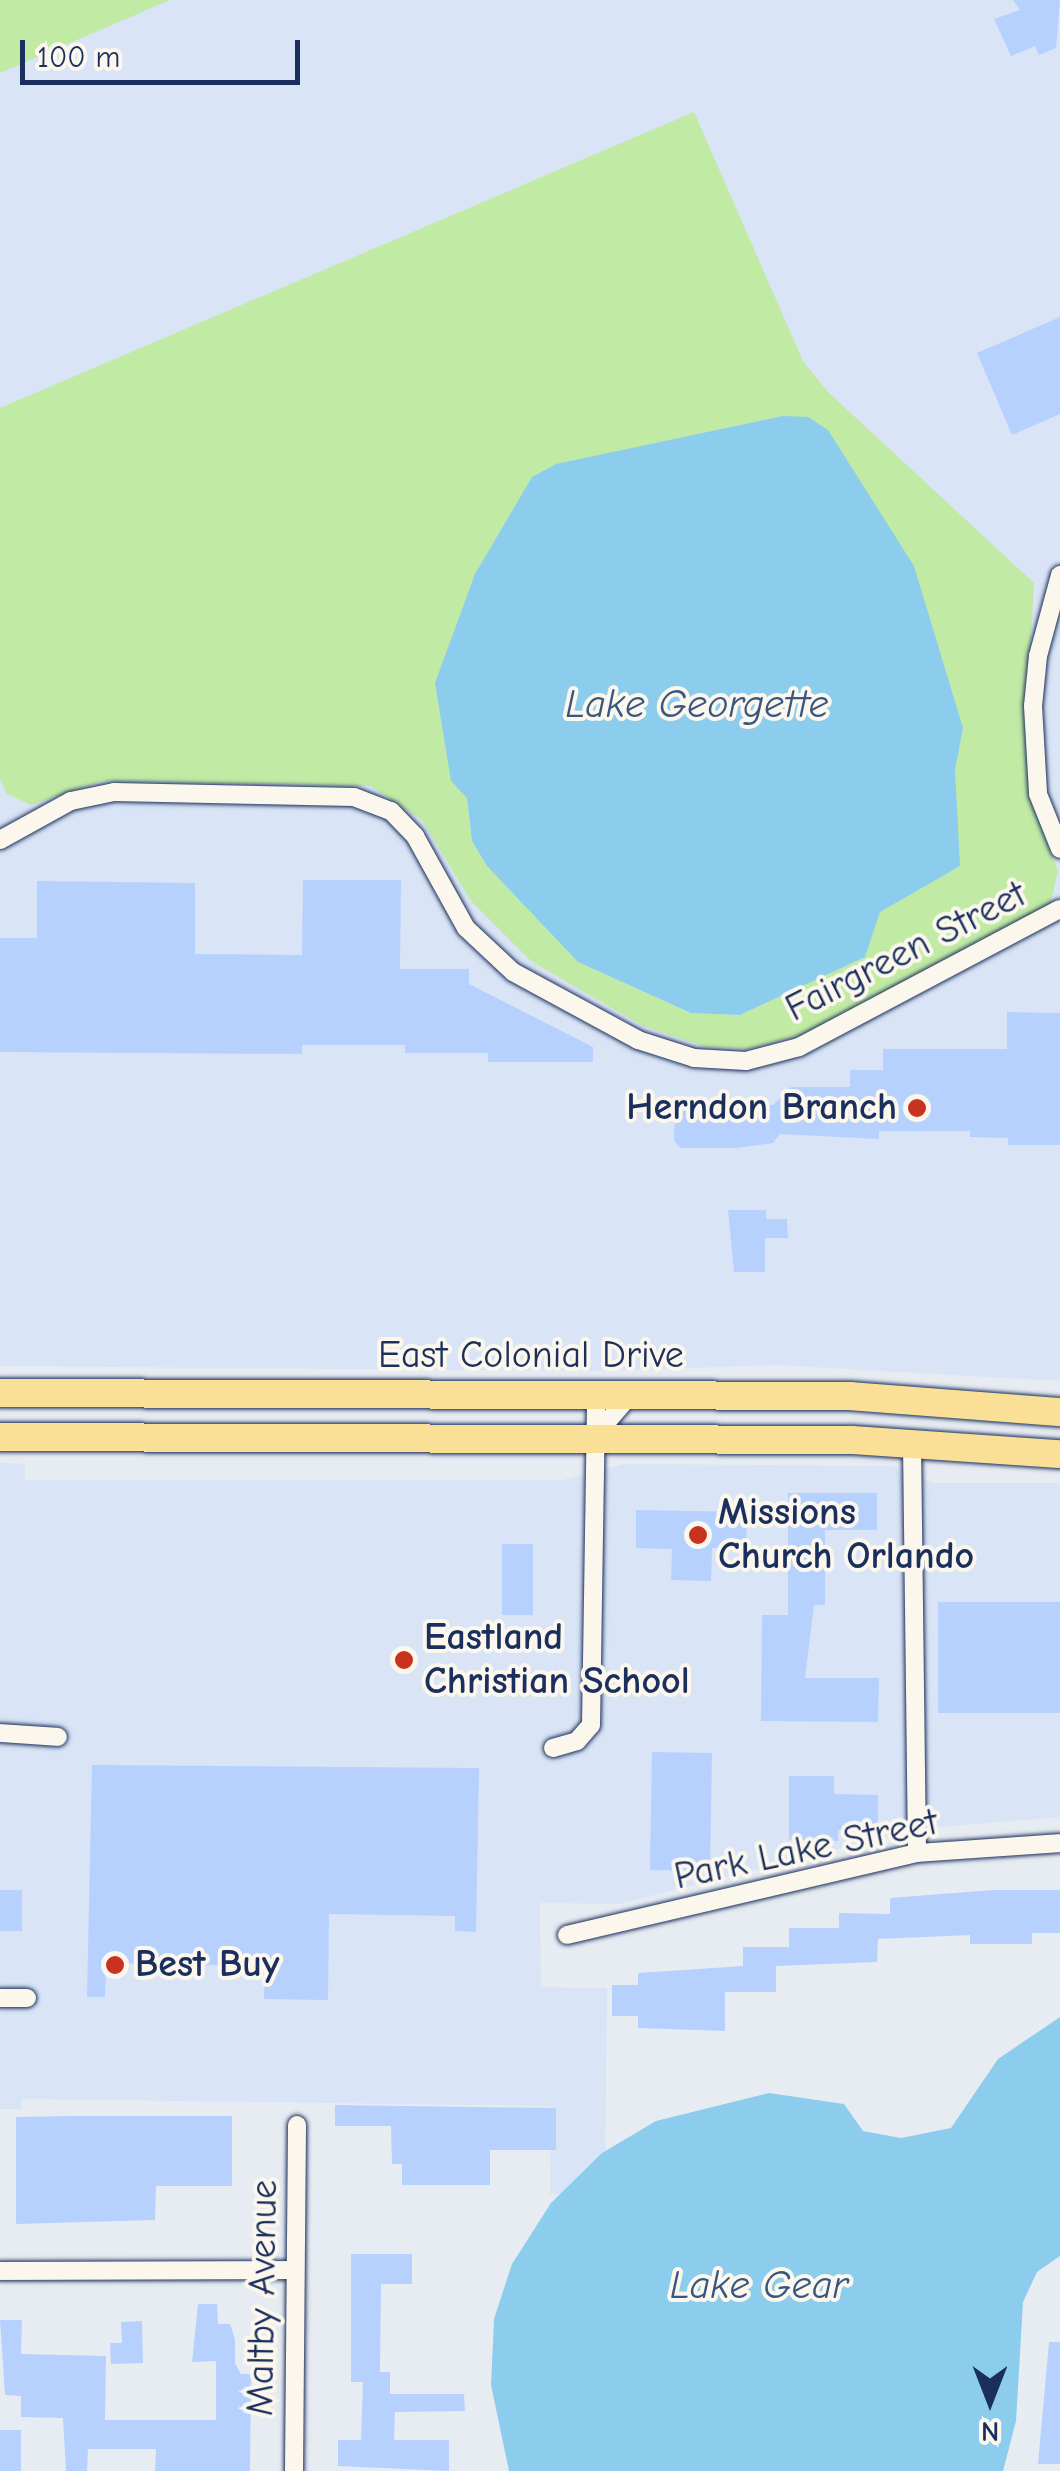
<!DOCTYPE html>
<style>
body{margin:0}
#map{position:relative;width:1060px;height:2471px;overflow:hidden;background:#e7ecf2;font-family:"Comic Neue",sans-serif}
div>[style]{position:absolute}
.built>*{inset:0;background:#d9e4f6}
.green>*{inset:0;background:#c1eaa5}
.water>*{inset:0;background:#8ccded}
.building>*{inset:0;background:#b7d1ff;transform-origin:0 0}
.roads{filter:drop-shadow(0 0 2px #1b2f5e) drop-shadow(0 0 2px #1b2f5e)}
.minor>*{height:18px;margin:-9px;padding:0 9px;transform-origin:9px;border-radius:9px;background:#fbf7ec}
.trunk>*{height:28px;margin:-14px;padding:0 14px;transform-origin:14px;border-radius:14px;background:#fadf96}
.dots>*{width:28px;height:28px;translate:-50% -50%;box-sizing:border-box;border:5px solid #fbf7ec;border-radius:50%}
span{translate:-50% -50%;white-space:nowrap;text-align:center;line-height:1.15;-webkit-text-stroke:8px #fbf7ec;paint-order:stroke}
.street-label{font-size:38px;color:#1b2f5e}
.poi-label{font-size:38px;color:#1b2f5e;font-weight:700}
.right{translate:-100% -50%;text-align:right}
.left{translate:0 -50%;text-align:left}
.water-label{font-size:40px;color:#375682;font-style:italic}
.north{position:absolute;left:940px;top:2351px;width:100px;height:100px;-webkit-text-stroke:8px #fbf7ec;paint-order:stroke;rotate:180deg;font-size:28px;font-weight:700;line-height:40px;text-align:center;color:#1b2f5e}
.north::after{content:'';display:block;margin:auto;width:35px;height:45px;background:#1b2f5e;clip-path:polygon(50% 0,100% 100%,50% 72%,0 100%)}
.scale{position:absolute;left:20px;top:40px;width:280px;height:45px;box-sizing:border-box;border:5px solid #1b2f5e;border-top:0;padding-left:12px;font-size:30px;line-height:35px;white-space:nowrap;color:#1b2f5e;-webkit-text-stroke:8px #fbf7ec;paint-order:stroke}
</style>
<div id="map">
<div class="built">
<div style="clip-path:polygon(0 0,1060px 0,1060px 1381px,777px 1365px,597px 1371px,0 1366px)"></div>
<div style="clip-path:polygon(0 1463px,25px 1464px,25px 1480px,562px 1480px,625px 1464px,891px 1466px,934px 1483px,1060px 1483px,1060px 1817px,916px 1829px,619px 1904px,540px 1903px,541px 1987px,607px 1988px,605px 2194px,550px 2194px,551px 2106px,22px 2099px,21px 2109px,0 2109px)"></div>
</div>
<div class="green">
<div style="clip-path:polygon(0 0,170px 0,0 73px)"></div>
<div style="clip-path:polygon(evenodd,694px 112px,803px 361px,828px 392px,1034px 583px,1025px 746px,1038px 817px,1058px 871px,1050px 905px,805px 1034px,749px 1049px,706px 1047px,643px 1026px,531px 961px,471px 901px,422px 820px,370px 786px,102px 781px,31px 805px,7px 794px,0 779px,0 408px,694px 112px,783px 416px,963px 727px,955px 770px,959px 866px,880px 912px,865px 957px,740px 1015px,691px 1013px,578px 962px,487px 866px,472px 841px,467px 798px,682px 440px,783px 416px)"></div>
</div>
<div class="water">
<div style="clip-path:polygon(783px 416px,808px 417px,828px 430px,914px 566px,963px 728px,955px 770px,960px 866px,880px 912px,865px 957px,740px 1015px,691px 1013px,578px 962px,487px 866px,472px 841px,467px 798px,451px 781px,435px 683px,475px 574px,532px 477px,556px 464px)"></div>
<div style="clip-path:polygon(1060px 2017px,1060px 2256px,1037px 2272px,1023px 2302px,1016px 2421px,1003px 2471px,509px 2471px,491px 2385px,494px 2319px,512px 2264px,551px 2203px,602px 2153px,656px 2121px,769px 2093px,844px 2104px,863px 2131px,901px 2138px,951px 2128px,998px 2059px)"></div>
</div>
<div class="building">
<div style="clip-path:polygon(1013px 0,1060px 0,1056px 48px,1039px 55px,1035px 46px,1011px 56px,994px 19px,1020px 10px)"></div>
<div style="clip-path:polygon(1060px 317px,1060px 414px,1012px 435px,977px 353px)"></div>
<div style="clip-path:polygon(303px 880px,401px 880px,400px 969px,469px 969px,469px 984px,593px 1047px,593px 1062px,488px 1062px,488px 1053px,405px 1053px,405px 1045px,302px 1045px,302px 1054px,0 1052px,0 938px,37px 938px,37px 881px,195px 883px,195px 954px,302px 955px)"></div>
<div style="clip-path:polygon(1007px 1012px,1060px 1013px,1060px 1145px,1008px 1145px,1008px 1138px,970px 1137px,970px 1131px,879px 1131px,879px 1139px,780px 1134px,773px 1143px,736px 1148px,681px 1148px,674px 1141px,675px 1107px,683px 1104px,773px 1105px,791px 1087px,850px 1087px,850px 1070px,883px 1070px,883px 1049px,1007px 1049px)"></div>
<div style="clip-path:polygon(728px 1210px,766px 1210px,766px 1219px,787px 1219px,788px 1238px,765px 1238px,765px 1272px,734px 1272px)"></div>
<div style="clip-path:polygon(788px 1493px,877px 1493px,877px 1530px,825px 1530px,825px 1605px,814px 1605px,805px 1678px,879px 1678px,878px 1722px,761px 1721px,762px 1615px,788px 1615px)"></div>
<div style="clip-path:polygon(636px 1510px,747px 1512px,746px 1549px,712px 1548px,711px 1581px,671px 1580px,672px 1549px,636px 1548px)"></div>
<div style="left:502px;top:1544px;width:31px;height:71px"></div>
<div style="left:938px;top:1602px;width:122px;height:111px"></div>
<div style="left:652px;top:1752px;width:60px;height:118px;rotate:1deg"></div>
<div style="clip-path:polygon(92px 1765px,479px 1768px,476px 1932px,455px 1931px,455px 1916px,329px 1914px,328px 2000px,264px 1999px,265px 1966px,106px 1963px,105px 1997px,87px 1997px)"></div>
<div style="clip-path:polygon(789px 1776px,834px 1776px,834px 1794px,878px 1795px,878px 1830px,838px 1830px,838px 1841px,789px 1840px)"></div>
<div style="left:0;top:1890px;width:22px;height:41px"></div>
<div style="clip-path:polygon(993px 1890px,1060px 1890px,1060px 1933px,1032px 1933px,1032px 1944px,970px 1944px,970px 1935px,878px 1939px,877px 1962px,776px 1966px,776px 1992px,725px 1992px,725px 2031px,638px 2028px,638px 2016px,612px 2016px,612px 1985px,638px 1985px,638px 1973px,743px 1966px,743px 1947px,789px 1947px,789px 1928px,839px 1928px,839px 1913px,890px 1914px,890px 1898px)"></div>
<div style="clip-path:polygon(335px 2105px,556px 2108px,556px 2150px,490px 2150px,490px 2185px,402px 2185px,402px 2164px,392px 2164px,391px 2126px,335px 2126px)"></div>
<div style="clip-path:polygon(70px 2116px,232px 2116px,232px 2186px,156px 2186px,155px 2220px,16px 2224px,16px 2117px)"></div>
<div style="clip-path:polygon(351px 2254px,412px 2254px,412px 2284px,381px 2284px,380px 2372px,390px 2372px,390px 2394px,464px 2394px,465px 2411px,395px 2412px,394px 2440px,449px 2440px,449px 2471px,338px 2466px,338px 2440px,361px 2440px,363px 2382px,351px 2382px)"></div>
<div style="clip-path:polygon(198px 2304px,217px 2304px,218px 2324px,230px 2324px,235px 2339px,235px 2363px,241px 2374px,251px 2374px,250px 2471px,155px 2471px,156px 2449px,88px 2449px,87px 2471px,66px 2471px,63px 2418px,21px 2417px,21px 2396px,5px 2395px,0 2320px,22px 2320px,21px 2354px,106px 2356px,105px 2420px,216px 2420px,216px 2361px,192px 2362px)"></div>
<div style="clip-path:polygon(142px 2321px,143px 2363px,111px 2364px,110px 2343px,122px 2343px,121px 2322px)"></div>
<div style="clip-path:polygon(1049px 2342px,1060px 2342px,1060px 2464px,1038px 2464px)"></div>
<div style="left:0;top:2430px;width:21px;height:41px"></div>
</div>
<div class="roads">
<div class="minor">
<div style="left:1060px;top:575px;width:84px;rotate:105.2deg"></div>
<div style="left:1038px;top:656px;width:50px;rotate:95.7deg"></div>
<div style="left:1033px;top:706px;width:88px;rotate:86.7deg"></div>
<div style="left:1038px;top:794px;width:59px;rotate:68.2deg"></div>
<div style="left:0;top:840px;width:81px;rotate:-28.8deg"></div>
<div style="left:71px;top:801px;width:44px;rotate:-11.8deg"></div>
<div style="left:114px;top:792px;width:240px;rotate:1.2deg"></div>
<div style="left:354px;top:797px;width:40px;rotate:21deg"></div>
<div style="left:391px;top:811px;width:35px;rotate:46deg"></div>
<div style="left:415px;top:836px;width:105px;rotate:61deg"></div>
<div style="left:466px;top:928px;width:64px;rotate:43.1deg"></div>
<div style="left:513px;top:972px;width:142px;rotate:28.5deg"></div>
<div style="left:638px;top:1040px;width:59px;rotate:17.8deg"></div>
<div style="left:694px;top:1058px;width:52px;rotate:3.3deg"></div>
<div style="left:746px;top:1061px;width:55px;rotate:-14.8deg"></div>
<div style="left:799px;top:1047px;width:295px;rotate:-27.9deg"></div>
<div style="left:593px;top:1438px;width:58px;rotate:-49.2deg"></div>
<div style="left:912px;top:1443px;width:410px;rotate:89.3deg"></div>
<div style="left:0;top:1733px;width:58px;rotate:3.9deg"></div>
<div style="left:553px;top:1748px;width:25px;rotate:-16deg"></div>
<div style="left:577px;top:1741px;width:21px;rotate:-49deg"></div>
<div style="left:591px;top:1725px;width:331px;rotate:-89.1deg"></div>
<div style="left:567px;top:1935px;width:359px;rotate:-13.2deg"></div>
<div style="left:917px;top:1853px;width:143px;rotate:-4deg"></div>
<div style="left:0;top:1998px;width:27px"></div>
<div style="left:0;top:2271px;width:295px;rotate:-0.2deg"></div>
<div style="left:294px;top:2471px;width:346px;rotate:-89.5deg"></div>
</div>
<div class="trunk">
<div style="left:0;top:1393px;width:850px;rotate:0.2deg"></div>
<div style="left:850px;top:1396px;width:211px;rotate:4.4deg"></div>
<div style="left:0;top:1437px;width:852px;rotate:0.2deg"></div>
<div style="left:852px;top:1440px;width:208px;rotate:3.9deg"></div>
</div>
</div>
<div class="dots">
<div style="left:917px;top:1108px;background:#c8321e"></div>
<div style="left:698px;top:1535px;background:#c8321e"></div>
<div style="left:404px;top:1660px;background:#c8321e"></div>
<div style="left:115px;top:1965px;background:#c8321e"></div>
</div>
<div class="street-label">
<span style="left:906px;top:952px;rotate:-27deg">Fairgreen Street</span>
<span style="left:531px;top:1356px">East Colonial Drive</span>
<span style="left:806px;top:1850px;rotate:-12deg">Park Lake Street</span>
<span style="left:263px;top:2298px;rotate:-89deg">Maltby Avenue</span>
</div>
<div class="poi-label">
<span class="right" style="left:897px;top:1108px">Herndon Branch</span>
<span class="left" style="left:718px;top:1535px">Missions<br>Church Orlando</span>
<span class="left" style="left:424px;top:1660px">Eastland<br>Christian School</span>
<span class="left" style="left:135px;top:1965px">Best Buy</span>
</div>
<div class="water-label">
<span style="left:697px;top:704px">Lake Georgette</span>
<span style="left:759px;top:2285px">Lake Gear</span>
</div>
<div class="north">N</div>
<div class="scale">100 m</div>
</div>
